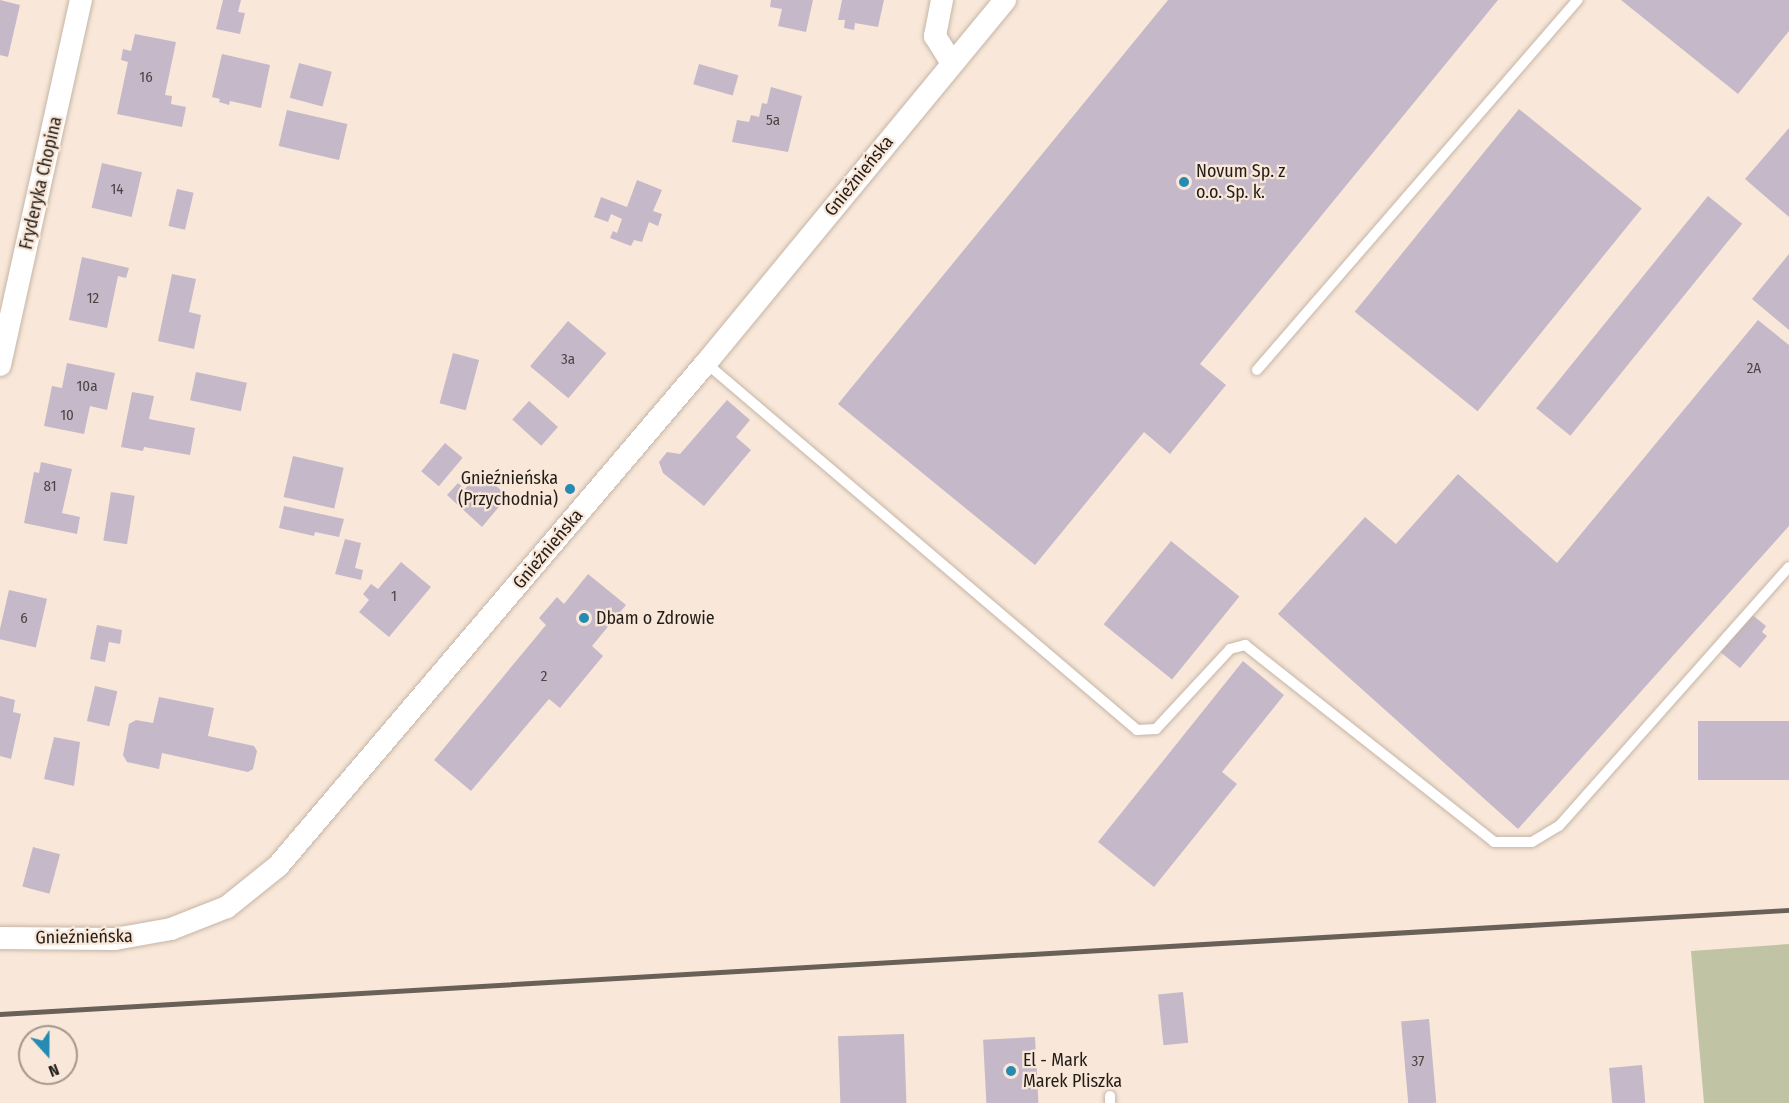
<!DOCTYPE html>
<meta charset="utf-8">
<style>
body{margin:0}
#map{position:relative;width:1789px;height:1103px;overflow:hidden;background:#f9e8d9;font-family:"Fira Sans Condensed",sans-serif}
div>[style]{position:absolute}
.green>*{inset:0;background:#c0c4a5}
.building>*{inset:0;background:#c5b8c9;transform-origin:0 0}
.roads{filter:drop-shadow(0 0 2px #c5b5a7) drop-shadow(0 0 2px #c5b5a7)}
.service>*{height:10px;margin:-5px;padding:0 5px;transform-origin:5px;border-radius:5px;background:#fff}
.minor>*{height:22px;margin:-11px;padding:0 11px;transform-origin:11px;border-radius:11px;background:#fff}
.rail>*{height:4.5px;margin:-2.25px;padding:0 2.25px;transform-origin:2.25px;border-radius:2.25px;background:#696057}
.dots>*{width:16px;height:16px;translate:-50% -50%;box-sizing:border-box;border:3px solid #f9e8d9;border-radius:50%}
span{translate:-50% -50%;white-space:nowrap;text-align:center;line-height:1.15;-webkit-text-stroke:4.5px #f9e8d9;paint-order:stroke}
.number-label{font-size:15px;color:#4c4444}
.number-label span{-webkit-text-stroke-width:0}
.poi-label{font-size:18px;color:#231d18}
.left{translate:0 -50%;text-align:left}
.right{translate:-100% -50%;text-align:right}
.street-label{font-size:18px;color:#231d18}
.north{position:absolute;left:18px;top:1025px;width:60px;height:60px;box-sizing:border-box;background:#f9e8d9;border:2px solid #a3978c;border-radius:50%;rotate:159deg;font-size:16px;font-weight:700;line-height:24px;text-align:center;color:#231d18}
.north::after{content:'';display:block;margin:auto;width:21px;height:27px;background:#268ab3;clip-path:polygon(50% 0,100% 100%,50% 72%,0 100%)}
</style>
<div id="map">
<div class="green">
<div style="clip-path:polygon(1789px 944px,1789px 1103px,1704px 1103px,1691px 951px)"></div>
</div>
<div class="building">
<div style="clip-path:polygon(0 0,20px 5px,8px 57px,0 55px)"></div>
<div style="clip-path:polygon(223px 0,241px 0,238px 12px,245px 13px,240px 34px,216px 29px)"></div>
<div style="clip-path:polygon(771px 0,813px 0,806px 32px,778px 26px,782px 9px,770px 7px)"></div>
<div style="clip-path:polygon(842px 0,884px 0,878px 27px,855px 23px,854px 30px,844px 28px,845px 20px,838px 20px)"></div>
<div style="clip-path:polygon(1168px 0,1498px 0,1200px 364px,1226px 385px,1170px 454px,1144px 432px,1035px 565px,838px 404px)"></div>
<div style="clip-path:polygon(1621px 0,1789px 0,1789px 31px,1738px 94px)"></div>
<div style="clip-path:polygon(135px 34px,176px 42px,165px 95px,172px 96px,171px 104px,186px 107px,182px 127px,117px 114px,128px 62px,121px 60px,123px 49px,131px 51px)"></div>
<div style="clip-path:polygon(222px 54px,270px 65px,261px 108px,230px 101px,229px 105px,219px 102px,220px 99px,212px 97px)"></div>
<div style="left:299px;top:63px;width:34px;height:36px;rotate:15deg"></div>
<div style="left:699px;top:64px;width:41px;height:21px;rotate:16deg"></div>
<div style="clip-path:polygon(771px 87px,802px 96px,788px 152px,732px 142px,737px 120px,749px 122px,751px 115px,759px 117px,762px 103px,767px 104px)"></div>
<div style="left:1519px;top:109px;width:158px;height:261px;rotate:39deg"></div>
<div style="left:287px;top:110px;width:62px;height:37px;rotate:13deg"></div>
<div style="clip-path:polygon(1789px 128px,1789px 217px,1745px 179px)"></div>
<div style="left:102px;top:163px;width:41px;height:46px;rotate:13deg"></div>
<div style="clip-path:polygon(637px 180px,662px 190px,653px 211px,662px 214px,658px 226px,649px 222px,642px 242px,634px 240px,631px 246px,610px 238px,613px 231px,617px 233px,622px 219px,611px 214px,608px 222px,594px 217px,601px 197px,627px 207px)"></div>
<div style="left:177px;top:189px;width:17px;height:38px;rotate:13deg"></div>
<div style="left:1708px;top:196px;width:44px;height:273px;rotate:39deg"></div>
<div style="clip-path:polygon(1789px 254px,1789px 330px,1752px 299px)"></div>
<div style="clip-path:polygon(82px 257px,129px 268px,126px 278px,118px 276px,107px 328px,69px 320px)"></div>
<div style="clip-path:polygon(172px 274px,196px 279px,189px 312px,201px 315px,194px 349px,158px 341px)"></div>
<div style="clip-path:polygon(1758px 320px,1789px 345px,1789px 526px,1518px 829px,1278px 614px,1365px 517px,1396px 544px,1458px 474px,1557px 563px)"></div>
<div style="left:568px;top:321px;width:50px;height:59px;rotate:40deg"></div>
<div style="left:453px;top:353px;width:27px;height:52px;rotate:15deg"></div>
<div style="clip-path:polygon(67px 363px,115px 373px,107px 410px,90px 406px,84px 434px,44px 426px,52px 386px,62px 388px)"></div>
<div style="left:196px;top:372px;width:52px;height:29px;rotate:12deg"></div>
<div style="clip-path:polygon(132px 392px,154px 396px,149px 419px,195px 428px,190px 455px,144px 447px,143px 451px,121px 447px)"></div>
<div style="clip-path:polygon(727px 400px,750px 420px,736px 437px,751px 450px,704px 506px,663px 473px,659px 462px,667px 452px,680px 454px)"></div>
<div style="left:529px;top:401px;width:39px;height:25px;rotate:42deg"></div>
<div style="left:445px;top:443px;width:23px;height:37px;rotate:40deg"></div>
<div style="left:293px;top:456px;width:52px;height:42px;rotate:13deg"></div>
<div style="clip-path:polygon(41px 462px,72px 469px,62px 513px,80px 517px,77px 534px,24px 523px,34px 472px,39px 473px)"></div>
<div style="clip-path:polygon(479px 472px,508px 496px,482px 527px,447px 495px,458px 483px,465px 489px)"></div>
<div style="left:111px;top:492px;width:24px;height:49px;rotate:9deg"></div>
<div style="clip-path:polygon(284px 506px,344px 519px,339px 537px,315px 532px,314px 536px,279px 528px)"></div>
<div style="clip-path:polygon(345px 539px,361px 543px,355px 568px,363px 570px,361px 580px,335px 574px)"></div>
<div style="left:1171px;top:541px;width:88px;height:107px;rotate:39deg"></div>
<div style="clip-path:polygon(401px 562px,431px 587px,389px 637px,359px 612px,369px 600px,363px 594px,371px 584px,378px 589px)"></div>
<div style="clip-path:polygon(588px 574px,626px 605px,592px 646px,603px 656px,560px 708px,549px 699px,471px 791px,434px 760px,546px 625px,539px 618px,557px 597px,564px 604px)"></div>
<div style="left:9px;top:590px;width:39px;height:50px;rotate:13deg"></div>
<div style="clip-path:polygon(1750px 613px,1766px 626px,1762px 632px,1767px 636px,1740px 668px,1719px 651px)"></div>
<div style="clip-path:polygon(97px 625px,122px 630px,120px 644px,109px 642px,105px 662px,90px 659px)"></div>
<div style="clip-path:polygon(1243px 661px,1284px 695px,1222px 772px,1237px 784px,1154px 887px,1098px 842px)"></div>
<div style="left:95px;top:686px;width:23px;height:36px;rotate:13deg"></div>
<div style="clip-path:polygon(0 696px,15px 700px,13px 712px,21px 714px,11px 759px,0 756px)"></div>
<div style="clip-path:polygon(159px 697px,214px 708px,208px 736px,254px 746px,257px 751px,253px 769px,248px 772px,162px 753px,159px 769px,127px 762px,123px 755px,129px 724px,136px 720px,153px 723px)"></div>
<div style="left:1789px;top:721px;width:59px;height:91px;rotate:90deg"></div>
<div style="clip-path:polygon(54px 737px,80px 742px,74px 786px,44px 779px)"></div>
<div style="left:33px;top:847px;width:28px;height:41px;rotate:15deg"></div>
<div style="left:1183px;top:992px;width:51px;height:25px;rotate:84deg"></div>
<div style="left:1429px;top:1019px;width:84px;height:28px;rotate:85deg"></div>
<div style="left:904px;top:1034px;width:69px;height:66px;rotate:88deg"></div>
<div style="left:1035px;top:1037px;width:66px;height:52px;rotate:87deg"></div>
<div style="left:1642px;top:1065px;width:38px;height:33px;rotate:85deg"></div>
</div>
<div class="roads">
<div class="service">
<div style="left:706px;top:363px;width:566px;rotate:40.41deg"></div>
<div style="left:1137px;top:730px;width:19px;rotate:-3deg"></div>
<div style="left:1156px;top:729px;width:109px;rotate:-47.2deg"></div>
<div style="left:1230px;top:649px;width:16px;rotate:-15deg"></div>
<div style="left:1245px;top:645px;width:318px;rotate:38.3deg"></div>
<div style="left:1494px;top:842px;width:38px"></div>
<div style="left:1532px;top:842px;width:31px;rotate:-31deg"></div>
<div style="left:1559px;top:826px;width:346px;rotate:-48.4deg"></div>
<div style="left:1257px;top:370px;width:490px;rotate:-49.1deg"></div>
<div style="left:1110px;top:1096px;width:7px;rotate:90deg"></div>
</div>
<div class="minor">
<div style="left:942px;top:0;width:37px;rotate:101deg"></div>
<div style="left:935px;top:36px;width:32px;rotate:58deg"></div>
<div style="left:0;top:365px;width:374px;rotate:-77.5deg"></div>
<div style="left:0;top:938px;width:115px;rotate:0.5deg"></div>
<div style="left:115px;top:939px;width:57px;rotate:-10.1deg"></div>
<div style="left:171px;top:929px;width:60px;rotate:-21.4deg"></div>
<div style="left:227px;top:907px;width:65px;rotate:-38.8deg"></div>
<div style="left:278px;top:866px;width:660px;rotate:-49.61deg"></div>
<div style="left:706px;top:363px;width:470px;rotate:-50.5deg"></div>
</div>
</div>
<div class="rail">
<div style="left:0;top:1014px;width:1792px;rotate:-3.33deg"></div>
</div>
<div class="dots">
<div style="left:1184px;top:182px;background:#268ab3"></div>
<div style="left:570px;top:489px;background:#268ab3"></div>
<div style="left:584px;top:618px;background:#268ab3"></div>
<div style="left:1011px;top:1071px;background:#268ab3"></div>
</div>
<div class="number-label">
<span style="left:146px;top:78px">16</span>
<span style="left:773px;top:121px">5a</span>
<span style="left:117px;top:190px">14</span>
<span style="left:93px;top:299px">12</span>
<span style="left:568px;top:360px">3a</span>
<span style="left:1754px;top:369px">2A</span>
<span style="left:87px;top:387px">10a</span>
<span style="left:67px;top:416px">10</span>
<span style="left:50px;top:487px">81</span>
<span style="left:394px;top:597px">1</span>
<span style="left:24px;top:619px">6</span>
<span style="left:544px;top:677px">2</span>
<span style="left:1418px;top:1062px">37</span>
</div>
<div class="poi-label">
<span class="left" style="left:1196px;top:182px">Novum Sp. z<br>o.o. Sp. k.</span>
<span class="right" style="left:558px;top:489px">Gnieźnieńska<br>(Przychodnia)</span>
<span class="left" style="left:596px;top:618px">Dbam o Zdrowie</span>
<span class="left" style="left:1023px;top:1071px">El - Mark<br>Marek Pliszka</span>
</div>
<div class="street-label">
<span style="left:859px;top:176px;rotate:-51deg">Gnieźnieńska</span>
<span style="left:41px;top:183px;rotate:-77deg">Fryderyka Chopina</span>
<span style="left:548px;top:549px;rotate:-50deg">Gnieźnieńska</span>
<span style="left:84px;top:937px;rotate:-1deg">Gnieźnieńska</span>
</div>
<div class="north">N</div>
</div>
